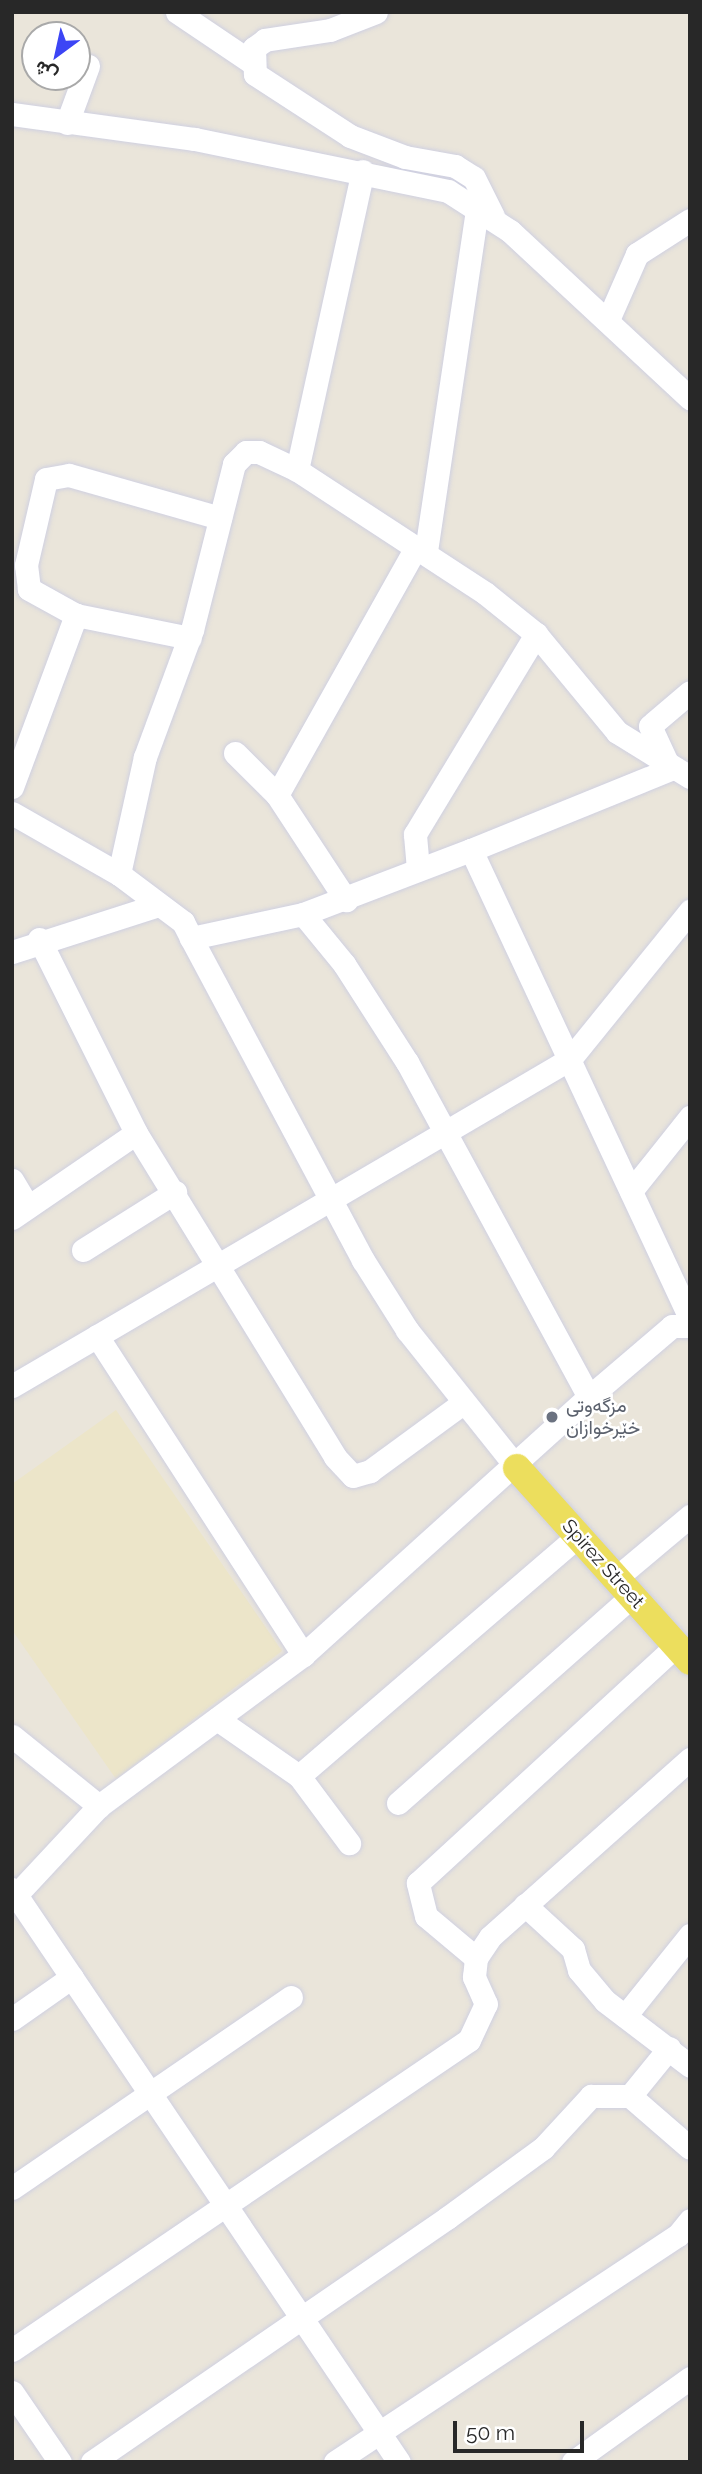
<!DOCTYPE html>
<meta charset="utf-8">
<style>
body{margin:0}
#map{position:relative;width:702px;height:2474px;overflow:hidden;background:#eae5da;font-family:Raleway,Vazirmatn,sans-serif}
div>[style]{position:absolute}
.education>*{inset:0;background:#ece5c9}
.roads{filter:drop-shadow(0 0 2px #cfd0e1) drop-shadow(0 0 2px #cfd0e1)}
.minor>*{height:23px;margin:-11.5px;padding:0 11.5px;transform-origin:11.5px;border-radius:11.5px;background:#fff}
.major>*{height:28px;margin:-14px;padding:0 14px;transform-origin:14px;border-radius:14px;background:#ecde5d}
.dots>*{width:19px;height:19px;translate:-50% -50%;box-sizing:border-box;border:4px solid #fff;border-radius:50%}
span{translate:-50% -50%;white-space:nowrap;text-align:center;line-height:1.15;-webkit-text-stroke:5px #fff;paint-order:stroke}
.worship-label{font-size:19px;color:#5b616d}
.left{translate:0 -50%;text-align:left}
.street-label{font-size:19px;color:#282828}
.frame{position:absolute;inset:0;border:14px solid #282828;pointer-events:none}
.north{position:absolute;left:21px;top:21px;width:70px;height:70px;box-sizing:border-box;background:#fff;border:2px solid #a9a9a9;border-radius:50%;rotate:213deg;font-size:19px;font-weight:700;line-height:28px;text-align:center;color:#282828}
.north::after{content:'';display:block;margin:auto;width:24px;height:32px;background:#3c45f5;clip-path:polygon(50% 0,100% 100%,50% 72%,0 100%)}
.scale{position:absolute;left:453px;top:2421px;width:131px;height:32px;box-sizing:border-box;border:4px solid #282828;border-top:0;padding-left:9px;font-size:21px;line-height:24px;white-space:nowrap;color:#282828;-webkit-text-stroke:5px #fff;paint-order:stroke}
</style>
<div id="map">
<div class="education">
<div style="clip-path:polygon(116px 1410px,282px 1651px,116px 1779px,12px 1630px,12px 1484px)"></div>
</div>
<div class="roads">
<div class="minor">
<div style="left:177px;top:12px;width:89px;rotate:34deg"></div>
<div style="left:376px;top:12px;width:49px;rotate:158.6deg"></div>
<div style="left:330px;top:30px;width:66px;rotate:171.3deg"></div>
<div style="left:265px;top:40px;width:14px;rotate:144deg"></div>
<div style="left:254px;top:48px;width:26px;rotate:88deg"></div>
<div style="left:255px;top:74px;width:113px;rotate:33.1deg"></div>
<div style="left:350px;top:136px;width:59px;rotate:20.9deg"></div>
<div style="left:405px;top:157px;width:51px;rotate:10.2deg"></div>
<div style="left:455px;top:166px;width:22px;rotate:32deg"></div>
<div style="left:474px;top:178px;width:42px;rotate:63.4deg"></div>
<div style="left:12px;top:114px;width:185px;rotate:7.8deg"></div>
<div style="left:195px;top:139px;width:258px;rotate:11.6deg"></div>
<div style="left:448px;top:191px;width:74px;rotate:32.8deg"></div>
<div style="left:510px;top:231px;width:246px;rotate:42.9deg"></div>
<div style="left:67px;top:123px;width:61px;rotate:-69.8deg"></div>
<div style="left:608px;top:320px;width:72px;rotate:-66.3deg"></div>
<div style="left:637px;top:254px;width:63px;rotate:-32.7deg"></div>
<div style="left:297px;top:470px;width:306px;rotate:-77.6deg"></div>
<div style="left:426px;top:551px;width:350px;rotate:-81.5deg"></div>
<div style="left:76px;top:615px;width:116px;rotate:11.4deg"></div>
<div style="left:235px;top:753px;width:59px;rotate:45deg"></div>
<div style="left:277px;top:795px;width:126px;rotate:56.7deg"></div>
<div style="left:12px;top:787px;width:184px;rotate:-69.6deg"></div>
<div style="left:76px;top:615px;width:54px;rotate:-151deg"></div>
<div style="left:29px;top:589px;width:24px;rotate:-97deg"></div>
<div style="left:26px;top:565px;width:88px;rotate:-76.9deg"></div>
<div style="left:46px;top:479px;width:23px;rotate:-10deg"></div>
<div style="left:69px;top:475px;width:157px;rotate:15.9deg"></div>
<div style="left:277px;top:795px;width:284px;rotate:-60.7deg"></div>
<div style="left:12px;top:813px;width:123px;rotate:29.7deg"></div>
<div style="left:119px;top:874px;width:80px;rotate:36.9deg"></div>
<div style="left:183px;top:922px;width:18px;rotate:63deg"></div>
<div style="left:191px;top:938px;width:115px;rotate:-12.1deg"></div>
<div style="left:303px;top:914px;width:180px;rotate:-20.9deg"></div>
<div style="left:471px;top:850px;width:517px;rotate:64.92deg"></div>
<div style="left:471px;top:850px;width:215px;rotate:-22.1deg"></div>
<div style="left:670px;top:769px;width:47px;rotate:-114.9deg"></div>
<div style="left:650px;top:726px;width:52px;rotate:-40.4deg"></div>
<div style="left:418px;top:869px;width:35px;rotate:-95deg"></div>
<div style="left:415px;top:834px;width:234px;rotate:-58.8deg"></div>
<div style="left:119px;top:874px;width:120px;rotate:-77.5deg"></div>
<div style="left:145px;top:757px;width:135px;rotate:-69.7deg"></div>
<div style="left:192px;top:630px;width:171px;rotate:-75.8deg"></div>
<div style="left:234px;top:464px;width:17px;rotate:-45deg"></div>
<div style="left:246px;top:452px;width:13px"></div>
<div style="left:259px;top:452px;width:42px;rotate:25.3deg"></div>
<div style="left:297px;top:470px;width:225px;rotate:33.2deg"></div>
<div style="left:485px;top:593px;width:65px;rotate:38.8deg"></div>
<div style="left:536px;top:634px;width:127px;rotate:50.4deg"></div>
<div style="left:617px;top:732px;width:86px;rotate:31.7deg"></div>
<div style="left:303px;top:914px;width:65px;rotate:50.6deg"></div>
<div style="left:344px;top:964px;width:117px;rotate:57.3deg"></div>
<div style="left:407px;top:1062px;width:381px;rotate:61.5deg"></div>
<div style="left:191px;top:938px;width:365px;rotate:61.9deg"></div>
<div style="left:363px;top:1260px;width:83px;rotate:57.8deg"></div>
<div style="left:407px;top:1330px;width:176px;rotate:51.4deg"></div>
<div style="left:39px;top:939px;width:217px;rotate:63.4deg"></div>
<div style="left:136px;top:1133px;width:380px;rotate:58.4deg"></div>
<div style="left:335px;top:1457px;width:26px;rotate:47deg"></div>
<div style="left:353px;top:1476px;width:18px;rotate:-16deg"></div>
<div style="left:370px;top:1471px;width:115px;rotate:-36.2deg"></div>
<div style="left:12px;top:952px;width:153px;rotate:-17.8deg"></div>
<div style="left:12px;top:1180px;width:31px;rotate:59deg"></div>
<div style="left:631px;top:1191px;width:95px;rotate:-51.4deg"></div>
<div style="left:12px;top:1218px;width:150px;rotate:-34.4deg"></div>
<div style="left:83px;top:1250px;width:109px;rotate:-32.2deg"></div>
<div style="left:97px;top:1336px;width:380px;rotate:57.1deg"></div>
<div style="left:12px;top:1386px;width:647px;rotate:-30.37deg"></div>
<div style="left:570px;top:1059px;width:191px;rotate:-51deg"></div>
<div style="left:616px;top:1578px;width:97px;rotate:-40deg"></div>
<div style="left:217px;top:1719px;width:100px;rotate:34.8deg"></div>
<div style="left:299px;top:1776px;width:84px;rotate:53.3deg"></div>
<div style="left:12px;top:1736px;width:112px;rotate:38.8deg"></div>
<div style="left:299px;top:1776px;width:368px;rotate:-40.7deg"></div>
<div style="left:398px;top:1803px;width:312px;rotate:-41.5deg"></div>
<div style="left:12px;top:1889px;width:691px;rotate:55.97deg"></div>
<div style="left:16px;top:1895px;width:122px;rotate:-47deg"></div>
<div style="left:99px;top:1806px;width:254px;rotate:-36.5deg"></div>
<div style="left:303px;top:1655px;width:385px;rotate:-42.1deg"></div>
<div style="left:589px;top:1397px;width:109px;rotate:-40.5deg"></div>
<div style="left:672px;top:1326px;width:18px"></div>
<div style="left:525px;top:1905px;width:65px;rotate:42.5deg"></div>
<div style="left:573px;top:1949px;width:22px;rotate:74deg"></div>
<div style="left:579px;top:1970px;width:40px;rotate:50deg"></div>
<div style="left:605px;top:2001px;width:107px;rotate:37.4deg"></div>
<div style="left:476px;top:1958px;width:65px;rotate:-140deg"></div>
<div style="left:426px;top:1916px;width:34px;rotate:-104deg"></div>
<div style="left:418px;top:1883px;width:350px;rotate:-42.6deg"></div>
<div style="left:625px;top:2016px;width:104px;rotate:-51.3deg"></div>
<div style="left:12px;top:2019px;width:73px;rotate:-35deg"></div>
<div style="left:630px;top:2096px;width:62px;rotate:-50.9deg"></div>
<div style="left:12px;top:2188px;width:338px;rotate:-34.4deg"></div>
<div style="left:12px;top:2350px;width:552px;rotate:-34.15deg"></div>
<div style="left:469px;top:2040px;width:40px;rotate:-65deg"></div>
<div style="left:486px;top:2004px;width:30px;rotate:-114deg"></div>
<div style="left:474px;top:1977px;width:19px;rotate:-84deg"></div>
<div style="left:476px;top:1958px;width:25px;rotate:-56deg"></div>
<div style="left:490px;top:1937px;width:268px;rotate:-41.7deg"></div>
<div style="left:12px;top:2392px;width:85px;rotate:55.6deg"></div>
<div style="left:92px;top:2462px;width:431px;rotate:-34.5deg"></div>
<div style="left:447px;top:2218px;width:119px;rotate:-36.1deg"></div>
<div style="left:543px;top:2148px;width:71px;rotate:-47.3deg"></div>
<div style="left:591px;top:2096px;width:39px"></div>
<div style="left:630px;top:2096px;width:79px;rotate:40.9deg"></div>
<div style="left:335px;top:2462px;width:411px;rotate:-33.5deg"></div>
<div style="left:678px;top:2235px;width:19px;rotate:-51deg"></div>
<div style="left:573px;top:2462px;width:144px;rotate:-35.7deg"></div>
</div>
<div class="major">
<div style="left:517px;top:1468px;width:259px;rotate:48.1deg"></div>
</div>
</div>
<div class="dots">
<div style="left:552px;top:1417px;background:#6b7280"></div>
</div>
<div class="worship-label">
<span class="left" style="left:566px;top:1417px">مزگەوتی<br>خێرخوازان</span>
</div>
<div class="street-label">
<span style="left:603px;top:1564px;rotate:48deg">Spirez Street</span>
</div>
<div class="frame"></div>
<div class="north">ش</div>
<div class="scale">50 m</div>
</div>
